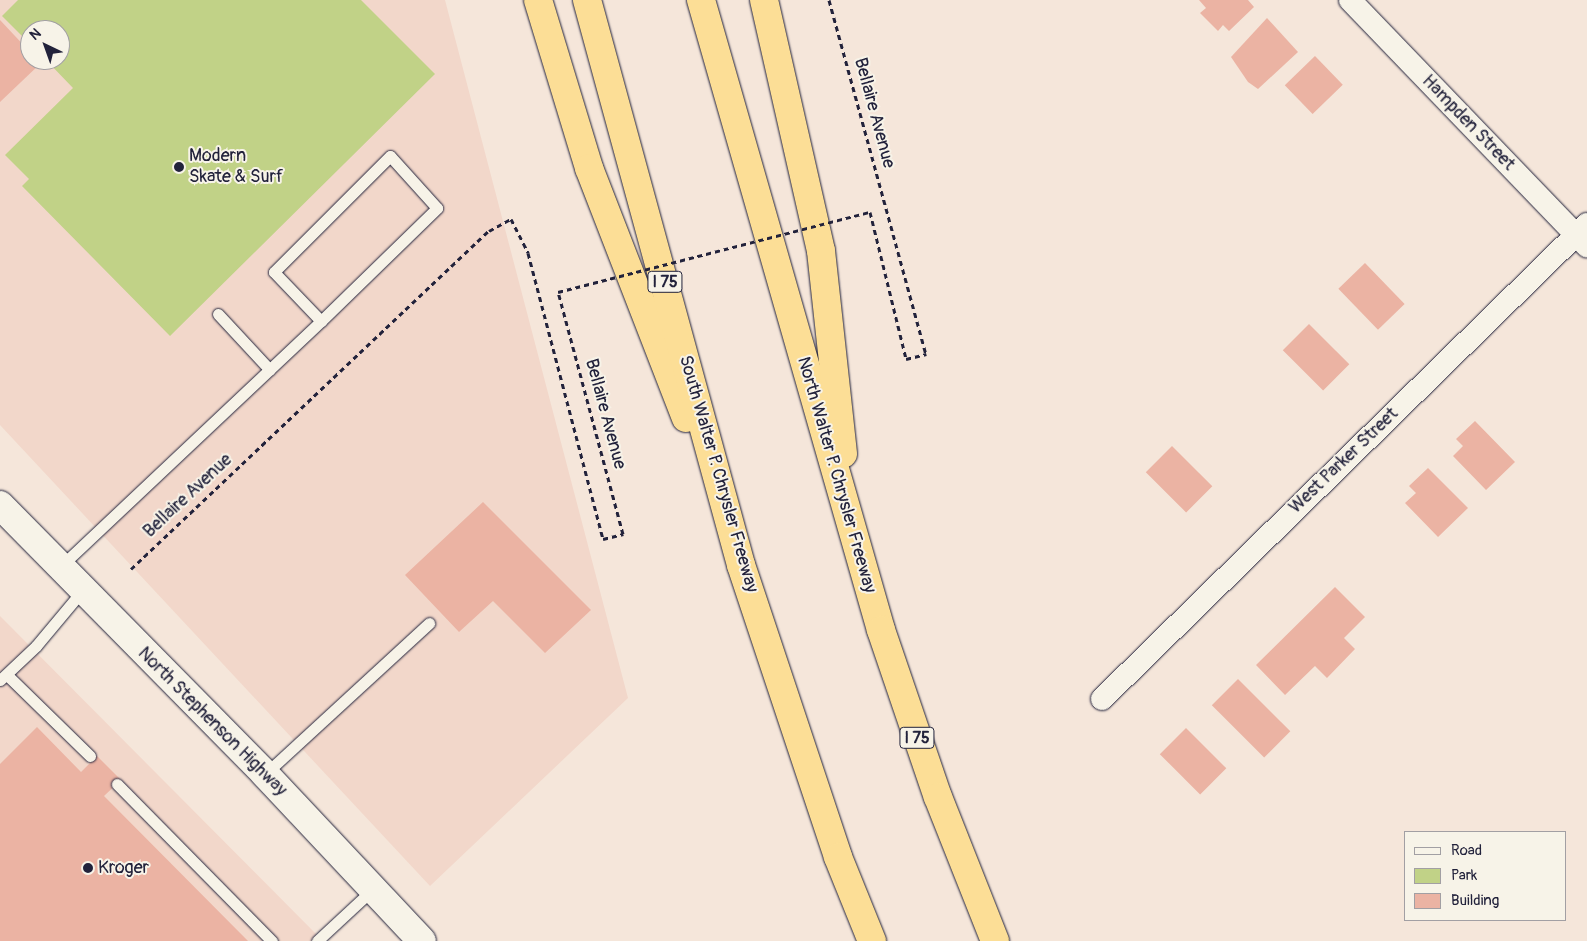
<!DOCTYPE html>
<style>
body{margin:0}
#map{position:relative;width:1587px;height:941px;overflow:hidden;background:#f5e6da;font-family:Pangolin,sans-serif}
div>[style]{position:absolute}
.built>*{inset:0;background:#f2d7ca}
.green>*{inset:0;background:#c1d287}
.building>*{inset:0;background:#ebb3a3;transform-origin:0 0}
.path>*{height:3px;margin-top:-1.5px;transform-origin:0;background:repeating-linear-gradient(90deg,#22223b 0 5px,transparent 0 9px)}
.roads{filter:drop-shadow(0 0 1px #22223b) drop-shadow(0 0 1px #22223b)}
.lane>*{height:11px;margin:-5.5px;padding:0 5.5px;transform-origin:5.5px;border-radius:5.5px;background:#f7f3e8}
.street>*{height:22px;margin:-11px;padding:0 11px;transform-origin:11px;border-radius:11px;background:#f7f3e8}
.secondary>*{height:28px;margin:-14px;padding:0 14px;transform-origin:14px;border-radius:14px;background:#f7f3e8}
.highway>*{height:28px;margin:-14px;padding:0 14px;transform-origin:14px;border-radius:14px;background:#fcde96}
.path-bridge>*{height:3px;margin-top:-1.5px;transform-origin:0;background:repeating-linear-gradient(90deg,#22223b 0 5px,transparent 0 9px)}
.dots>*{width:14px;height:14px;translate:-50% -50%;box-sizing:border-box;border:2px solid #f7f3e8;border-radius:50%}
span{translate:-50% -50%;white-space:nowrap;text-align:center;line-height:1.15;-webkit-text-stroke:4px #f7f3e8;paint-order:stroke}
.shield-label span{padding:1px 4px;background:#f7f3e8;border:1px solid;border-radius:4px;-webkit-text-stroke-width:0}
.shield-label{font-size:16px;color:#22223b;font-weight:700}
.street-label{font-size:18px;color:#22223b}
.poi-label{font-size:18px;color:#22223b}
.left{translate:0 -50%;text-align:left}
.legend{position:absolute;left:1404px;top:831px;width:162px;height:90px;box-sizing:border-box;background:#f7f3e8;border:1px solid #a29fa3;margin:0;padding:6px 9px;list-style:none;font-size:15px;color:#22223b}
.legend li{display:flex;align-items:center;gap:10px;height:25px}
.legend b{width:25px;border:1px solid #a29fa3}
.north{position:absolute;left:20px;top:20px;width:50px;height:50px;box-sizing:border-box;background:#f7f3e8;border:1px solid #a29fa3;border-radius:50%;rotate:318deg;font-size:14px;font-weight:700;line-height:20px;text-align:center;color:#22223b}
.north::after{content:'';display:block;margin:auto;width:18px;height:22px;background:#22223b;clip-path:polygon(50% 0,100% 100%,50% 72%,0 100%)}
</style>
<div id="map">
<div class="built">
<div style="clip-path:polygon(evenodd,0 0,445px 0,628px 698px,430px 886px,0 425px,0 0,30px 30px,60px 30px,60px 60px,30px 60px,30px 30px)"></div>
<div style="clip-path:polygon(0 616px,323px 941px,0 941px)"></div>
</div>
<div class="green">
<div style="clip-path:polygon(18px 0,361px 0,435px 74px,170px 336px,22px 186px,29px 179px,5px 155px,73px 88px,46px 60px,60px 60px,60px 30px,30px 30px,30px 44px,2px 16px)"></div>
</div>
<div class="building">
<div style="clip-path:polygon(1199px 0,1248px 0,1254px 7px,1229px 31px,1223px 25px,1218px 31px,1200px 13px,1206px 8px)"></div>
<div style="clip-path:polygon(1267px 18px,1298px 52px,1258px 89px,1248px 82px,1231px 57px)"></div>
<div style="clip-path:polygon(0 20px,30px 52px,30px 60px,41px 63px,0 102px)"></div>
<div style="left:1315px;top:56px;width:40px;height:42px;rotate:46deg"></div>
<div style="left:1365px;top:263px;width:57px;height:37px;rotate:46deg"></div>
<div style="left:1309px;top:324px;width:57px;height:37px;rotate:45deg"></div>
<div style="clip-path:polygon(1475px 421px,1515px 462px,1486px 490px,1453px 456px,1463px 446px,1456px 439px)"></div>
<div style="left:1172px;top:446px;width:57px;height:37px;rotate:45deg"></div>
<div style="clip-path:polygon(1428px 468px,1468px 508px,1438px 537px,1405px 503px,1416px 493px,1409px 486px)"></div>
<div style="clip-path:polygon(483px 502px,591px 610px,545px 653px,493px 601px,459px 632px,405px 575px)"></div>
<div style="clip-path:polygon(1335px 587px,1365px 617px,1344px 638px,1355px 649px,1327px 678px,1315px 666px,1285px 695px,1256px 665px)"></div>
<div style="left:1238px;top:679px;width:74px;height:37px;rotate:45deg"></div>
<div style="clip-path:polygon(37px 727px,81px 772px,97px 756px,121px 780px,104px 796px,248px 941px,0 941px,0 764px)"></div>
<div style="left:1186px;top:728px;width:57px;height:37px;rotate:45deg"></div>
</div>
<div class="path">
<div style="left:829px;top:0;width:367px;rotate:74.7deg"></div>
<div style="left:131px;top:569px;width:492px;rotate:-43.4deg"></div>
<div style="left:489px;top:231px;width:25px;rotate:-29deg"></div>
<div style="left:511px;top:219px;width:38px;rotate:63deg"></div>
<div style="left:528px;top:253px;width:296px;rotate:75.3deg"></div>
</div>
<div class="roads">
<div class="lane">
<div style="left:218px;top:314px;width:76px;rotate:47.1deg"></div>
<div style="left:60px;top:567px;width:359px;rotate:-43.3deg"></div>
<div style="left:321px;top:321px;width:162px;rotate:-44.2deg"></div>
<div style="left:437px;top:208px;width:70px;rotate:-132.1deg"></div>
<div style="left:390px;top:156px;width:164px;rotate:135deg"></div>
<div style="left:274px;top:272px;width:68px;rotate:46.2deg"></div>
<div style="left:7px;top:675px;width:116px;rotate:44.3deg"></div>
<div style="left:0;top:680px;width:50px;rotate:-43.4deg"></div>
<div style="left:36px;top:646px;width:72px;rotate:-50.1deg"></div>
<div style="left:265px;top:774px;width:223px;rotate:-42.6deg"></div>
<div style="left:117px;top:784px;width:221px;rotate:45.4deg"></div>
<div style="left:317px;top:941px;width:78px;rotate:-42.9deg"></div>
</div>
<div class="street">
<div style="left:1350px;top:0;width:342px;rotate:46.1deg"></div>
<div style="left:1102px;top:699px;width:679px;rotate:-44.4deg"></div>
</div>
<div class="secondary">
<div style="left:0;top:505px;width:378px;rotate:45.4deg"></div>
<div style="left:265px;top:774px;width:229px;rotate:46.8deg"></div>
</div>
<div class="highway">
<div style="left:538px;top:0;width:176px;rotate:73.1deg"></div>
<div style="left:589px;top:168px;width:268px;rotate:68.8deg"></div>
<div style="left:587px;top:0;width:586px;rotate:74.75deg"></div>
<div style="left:741px;top:565px;width:308px;rotate:71.6deg"></div>
<div style="left:838px;top:857px;width:91px;rotate:68deg"></div>
<div style="left:701px;top:0;width:655px;rotate:74.05deg"></div>
<div style="left:881px;top:630px;width:176px;rotate:71.2deg"></div>
<div style="left:938px;top:797px;width:155px;rotate:68.4deg"></div>
<div style="left:764px;top:0;width:257px;rotate:77.2deg"></div>
<div style="left:821px;top:251px;width:204px;rotate:83.8deg"></div>
</div>
</div>
<div class="path-bridge">
<div style="left:603px;top:539px;width:21px;rotate:-14deg"></div>
<div style="left:623px;top:534px;width:251px;rotate:-105deg"></div>
<div style="left:558px;top:292px;width:322px;rotate:-14.4deg"></div>
<div style="left:870px;top:212px;width:151px;rotate:76.2deg"></div>
<div style="left:906px;top:359px;width:21px;rotate:-14deg"></div>
</div>
<div class="dots">
<div style="left:179px;top:167px;background:#22223b"></div>
<div style="left:88px;top:868px;background:#22223b"></div>
</div>
<div class="shield-label">
<span style="left:665px;top:282px">I 75</span>
<span style="left:917px;top:738px">I 75</span>
</div>
<div class="street-label">
<span style="left:874px;top:113px;rotate:75deg">Bellaire Avenue</span>
<span style="left:1468px;top:123px;rotate:46deg">Hampden Street</span>
<span style="left:605px;top:414px;rotate:75deg">Bellaire Avenue</span>
<span style="left:1344px;top:461px;rotate:-44deg">West Parker Street</span>
<span style="left:718px;top:474px;rotate:74deg">South Walter P. Chrysler Freeway</span>
<span style="left:836px;top:475px;rotate:74deg">North Walter P. Chrysler Freeway</span>
<span style="left:188px;top:496px;rotate:-43deg">Bellaire Avenue</span>
<span style="left:212px;top:722px;rotate:45deg">North Stephenson Highway</span>
</div>
<div class="poi-label">
<span class="left" style="left:189px;top:167px">Modern<br>Skate &amp; Surf</span>
<span class="left" style="left:98px;top:868px">Kroger</span>
</div>
<ul class="legend">
<li><b style="height:6px;background:#f7f3e8"></b>Road</li>
<li><b style="height:14px;background:#c1d287"></b>Park</li>
<li><b style="height:14px;background:#ebb3a3"></b>Building</li>
</ul>
<div class="north">N</div>
</div>
